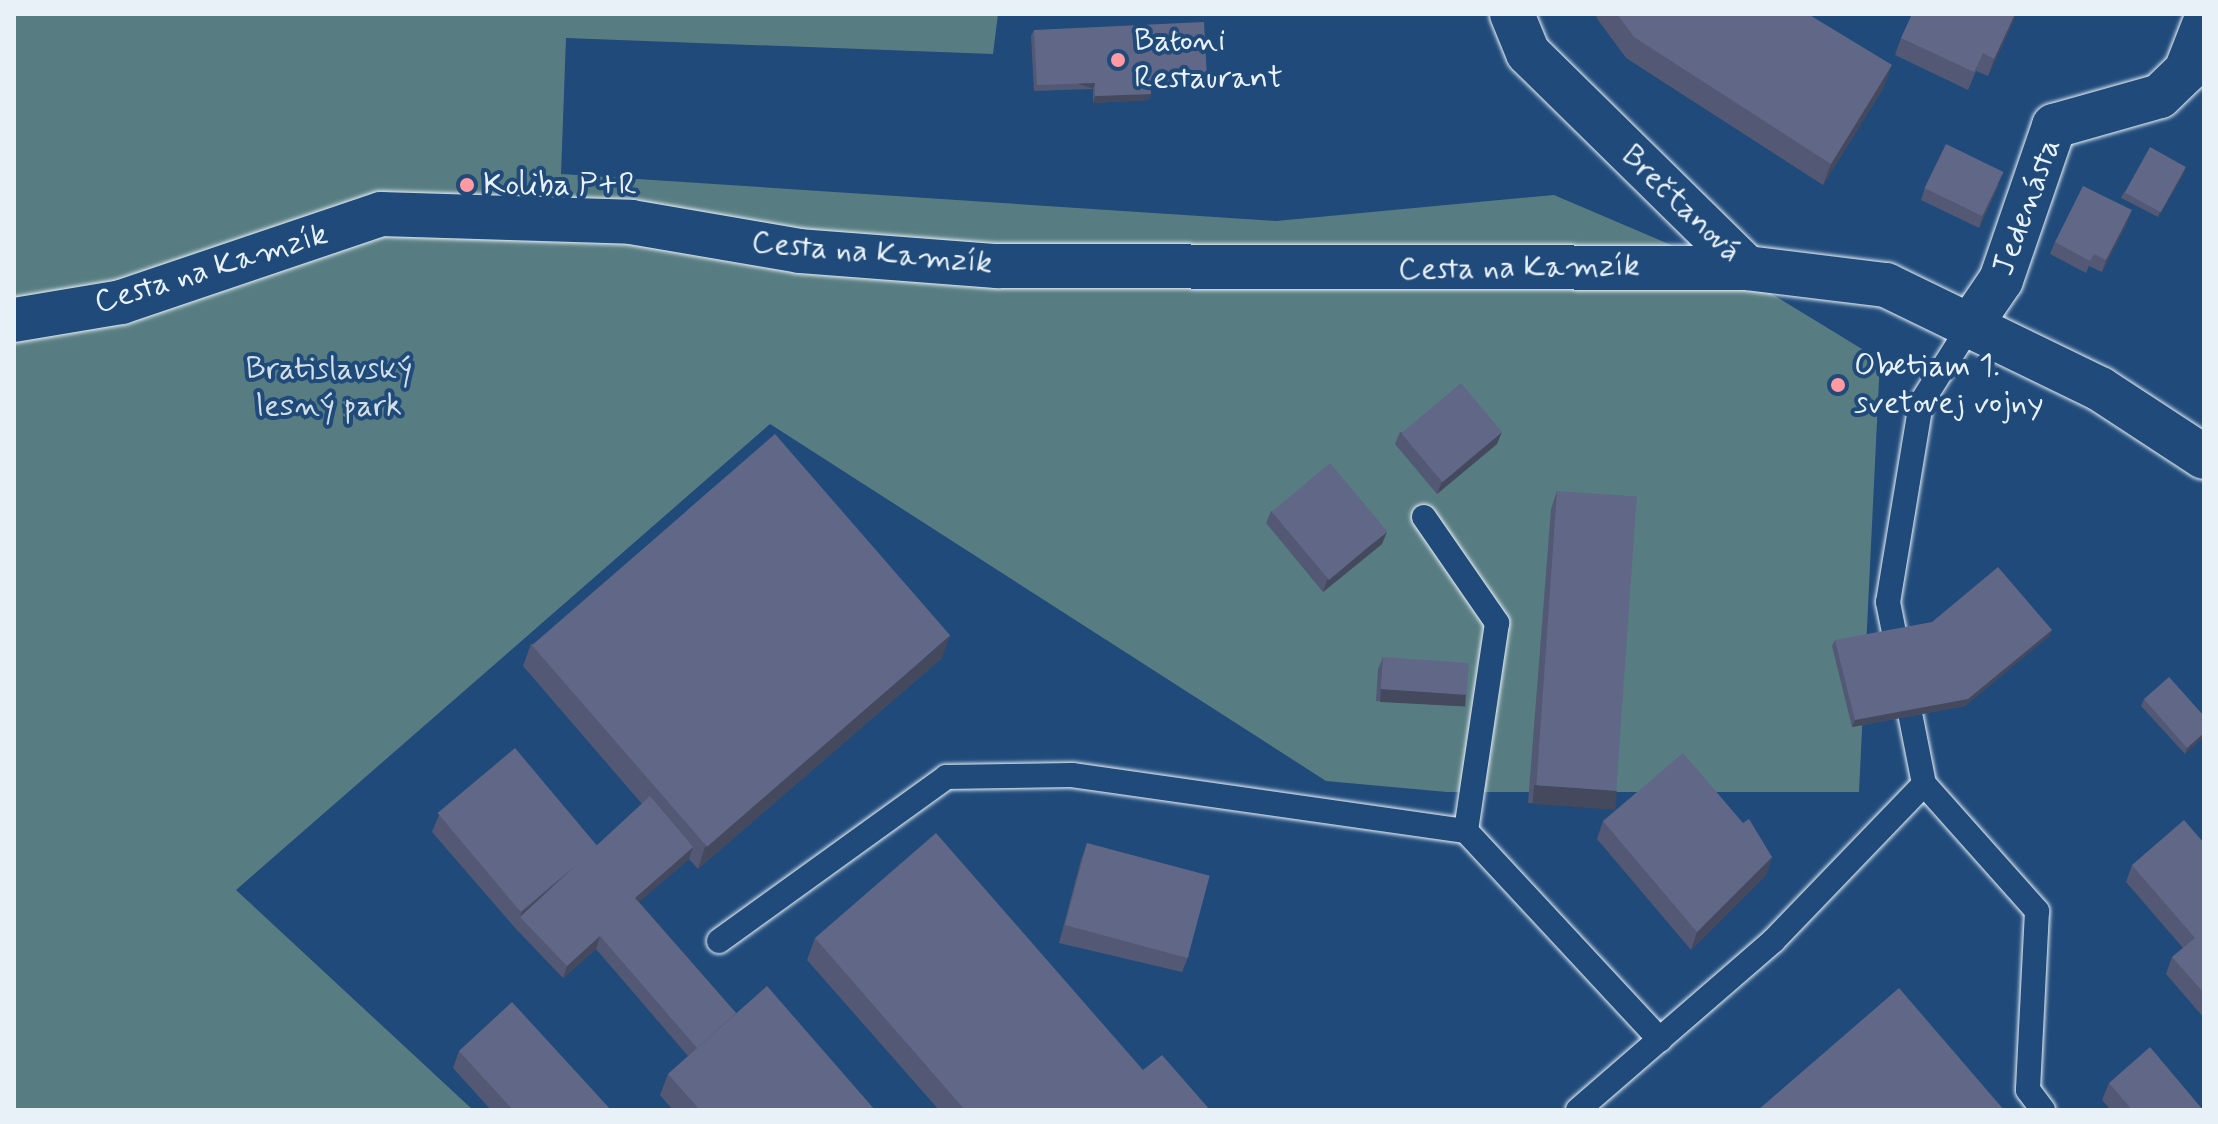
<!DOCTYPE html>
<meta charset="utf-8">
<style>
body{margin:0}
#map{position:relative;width:2218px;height:1124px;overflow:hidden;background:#1f4a7a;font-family:Mynerve,sans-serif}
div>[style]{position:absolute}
.green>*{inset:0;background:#577d82}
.roads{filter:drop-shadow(0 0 2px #e8f1f8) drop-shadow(0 0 2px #e8f1f8)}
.service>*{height:24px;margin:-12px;padding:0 12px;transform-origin:12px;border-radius:12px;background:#1f4a7a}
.minor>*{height:44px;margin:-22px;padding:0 22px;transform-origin:22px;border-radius:22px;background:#1f4a7a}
.wall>*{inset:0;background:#535974}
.shaded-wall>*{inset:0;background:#44495e;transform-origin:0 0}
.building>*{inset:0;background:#616887;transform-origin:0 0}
.dots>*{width:22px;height:22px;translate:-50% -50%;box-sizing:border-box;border:4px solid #1f4a7a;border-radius:50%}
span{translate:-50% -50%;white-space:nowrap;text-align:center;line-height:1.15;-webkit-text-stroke:8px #1f4a7a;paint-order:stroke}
.poi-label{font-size:32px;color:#e8f1f8}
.left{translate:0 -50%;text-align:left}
.street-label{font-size:32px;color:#e8f1f8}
.park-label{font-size:32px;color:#d2e0e6}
.frame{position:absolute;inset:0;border:16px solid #e8f1f8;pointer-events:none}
</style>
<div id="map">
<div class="green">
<div style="clip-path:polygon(14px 14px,998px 14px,993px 54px,566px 38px,561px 174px,1276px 221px,1554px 195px,1739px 274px,1880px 360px,1859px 792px,1447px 792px,1326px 781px,770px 424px,236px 890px,473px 1110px,14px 1110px)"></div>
</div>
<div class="roads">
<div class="service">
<div style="left:1969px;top:327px;width:90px;rotate:122.3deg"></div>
<div style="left:1921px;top:403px;width:202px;rotate:99.4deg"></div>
<div style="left:1888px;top:602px;width:186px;rotate:78.8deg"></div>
<div style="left:1924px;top:784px;width:170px;rotate:48.3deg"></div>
<div style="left:2037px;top:911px;width:179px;rotate:92.9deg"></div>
<div style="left:2028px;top:1090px;width:25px;rotate:53deg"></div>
<div style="left:1424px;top:517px;width:129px;rotate:55.4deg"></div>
<div style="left:1497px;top:623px;width:210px;rotate:98.5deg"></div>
<div style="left:719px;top:941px;width:280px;rotate:-35.8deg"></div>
<div style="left:946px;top:777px;width:126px;rotate:-0.9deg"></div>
<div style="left:1072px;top:775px;width:398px;rotate:8.1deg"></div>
<div style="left:1466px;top:831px;width:285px;rotate:47.1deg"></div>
<div style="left:1578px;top:1110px;width:259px;rotate:-40.9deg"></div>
<div style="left:1774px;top:940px;width:216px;rotate:-46.1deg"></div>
</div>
<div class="minor">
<div style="left:1512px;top:14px;width:42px;rotate:67.7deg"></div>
<div style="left:1528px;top:53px;width:307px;rotate:44.5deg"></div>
<div style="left:14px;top:320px;width:109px;rotate:-9.5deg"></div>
<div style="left:121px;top:302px;width:274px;rotate:-18.7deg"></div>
<div style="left:381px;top:214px;width:250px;rotate:1.8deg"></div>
<div style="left:631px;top:222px;width:171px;rotate:9.7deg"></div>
<div style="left:800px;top:251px;width:198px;rotate:4.4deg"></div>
<div style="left:997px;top:266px;width:750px;rotate:0.15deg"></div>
<div style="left:1747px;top:268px;width:140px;rotate:7deg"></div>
<div style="left:1886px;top:285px;width:238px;rotate:25.9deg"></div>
<div style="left:2100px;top:389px;width:124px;rotate:33.2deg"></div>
<div style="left:1969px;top:327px;width:57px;rotate:-55.8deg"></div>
<div style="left:2001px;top:280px;width:163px;rotate:-71deg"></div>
<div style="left:2054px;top:126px;width:110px;rotate:-15.8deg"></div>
<div style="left:2160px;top:96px;width:36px;rotate:-44deg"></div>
<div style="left:2186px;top:71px;width:49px;rotate:-68.6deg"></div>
</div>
</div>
<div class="wall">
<div style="clip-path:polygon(1595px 14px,1808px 14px,1884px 87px,1823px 185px,1626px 58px,1598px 20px)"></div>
<div style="clip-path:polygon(2014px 20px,1988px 76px,1976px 71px,1968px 90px,1895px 55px,1901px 38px)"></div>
<div style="clip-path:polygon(1034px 30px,1207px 78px,1204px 84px,1151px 87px,1151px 94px,1149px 100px,1093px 103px,1093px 89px,1034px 91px,1031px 36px)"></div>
<div style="clip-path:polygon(2184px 173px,2158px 217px,2121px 198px,2124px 192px)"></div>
<div style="clip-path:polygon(1999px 184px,1979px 228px,1921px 200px,1925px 188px)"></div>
<div style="clip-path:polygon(2127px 223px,2102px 272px,2089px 266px,2086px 273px,2050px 254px,2055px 242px)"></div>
<div style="clip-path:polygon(1400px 432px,1497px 444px,1437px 494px,1395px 444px)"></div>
<div style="clip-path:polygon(1557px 491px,1611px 809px,1528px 803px,1551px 509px)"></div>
<div style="clip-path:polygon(1271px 511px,1382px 544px,1323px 592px,1266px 523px)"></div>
<div style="clip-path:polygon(2049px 636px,1965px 706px,1852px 727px,1832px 646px,1835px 640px)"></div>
<div style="clip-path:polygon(531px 644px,942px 658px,698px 869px,689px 859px,639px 902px,736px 1013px,875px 1110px,673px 1110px,660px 1095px,668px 1074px,688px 1056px,596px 949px,563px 978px,516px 929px,432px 832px,439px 815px,596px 846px,642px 804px,523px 666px)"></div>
<div style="clip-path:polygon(1383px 657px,1466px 694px,1461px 706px,1376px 701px,1378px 669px)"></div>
<div style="clip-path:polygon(2144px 699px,2204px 716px,2185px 754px,2141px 706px)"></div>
<div style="clip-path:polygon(1603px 821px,1772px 857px,1766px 875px,1691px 950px,1597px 839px)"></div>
<div style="clip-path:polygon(1087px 843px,1189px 955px,1182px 972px,1059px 943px,1081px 860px)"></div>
<div style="clip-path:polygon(2204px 843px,2204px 1018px,2166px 974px,2172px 957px,2183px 948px,2126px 882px,2132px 865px)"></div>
<div style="clip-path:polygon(815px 938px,1210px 1110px,939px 1110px,807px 960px)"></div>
<div style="clip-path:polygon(459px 1051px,611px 1110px,491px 1110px,453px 1068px)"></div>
<div style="clip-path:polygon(2109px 1083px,2203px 1110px,2111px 1110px,2102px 1100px)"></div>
</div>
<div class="shaded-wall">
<div style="clip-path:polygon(2015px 14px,2016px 14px,2014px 20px,1988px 76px,1994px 59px)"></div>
<div style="clip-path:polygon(1892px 65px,1884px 87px,1823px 185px,1831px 164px)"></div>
<div style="left:1207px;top:78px;width:7px;height:57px;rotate:117deg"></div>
<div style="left:1095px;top:83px;width:6px;height:58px;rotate:108deg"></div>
<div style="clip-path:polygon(1151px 94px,1149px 100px,1093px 103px,1095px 96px)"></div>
<div style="clip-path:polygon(2186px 167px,2184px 173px,2158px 217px,2160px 211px)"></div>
<div style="clip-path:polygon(2004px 172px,1999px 184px,1979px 228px,1983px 216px)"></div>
<div style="clip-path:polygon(2132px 210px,2127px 223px,2102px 272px,2106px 260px)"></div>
<div style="clip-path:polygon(1502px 432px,1497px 444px,1437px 494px,1442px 481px)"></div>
<div style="clip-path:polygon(1387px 532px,1382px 544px,1323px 592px,1327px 580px)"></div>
<div style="clip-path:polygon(2052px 630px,2049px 636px,1965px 706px,1852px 727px,1855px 720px)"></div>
<div style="clip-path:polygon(950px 636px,942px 658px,698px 869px,705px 847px)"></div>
<div style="left:1381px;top:689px;width:85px;height:13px;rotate:3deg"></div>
<div style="clip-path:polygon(2204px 733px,2204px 737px,2185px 754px,2187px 748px)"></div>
<div style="left:1534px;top:785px;width:83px;height:19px;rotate:4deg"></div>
<div style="clip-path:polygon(597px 847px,520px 917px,522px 912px)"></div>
<div style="clip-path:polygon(693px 847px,689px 859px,630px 910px,635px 898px)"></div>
<div style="clip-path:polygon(1772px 857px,1766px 875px,1691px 950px,1697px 932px)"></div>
<div style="clip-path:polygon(600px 936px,596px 949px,563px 978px,567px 966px)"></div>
</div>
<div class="building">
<div style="clip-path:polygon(1617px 14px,1808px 14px,1892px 65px,1831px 164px,1634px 37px)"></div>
<div style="clip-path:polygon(1912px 14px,2015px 14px,1994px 59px,1983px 53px,1974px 72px,1901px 38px)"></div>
<div style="clip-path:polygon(1204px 22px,1207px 78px,1150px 81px,1151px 94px,1095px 96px,1095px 83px,1037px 85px,1034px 30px)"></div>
<div style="left:1946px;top:144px;width:64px;height:49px;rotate:26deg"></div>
<div style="left:2150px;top:147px;width:41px;height:52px;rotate:29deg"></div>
<div style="clip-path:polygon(2083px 186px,2132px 210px,2106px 260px,2094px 254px,2090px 261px,2055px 242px)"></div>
<div style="left:1461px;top:383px;width:64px;height:78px;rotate:50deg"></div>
<div style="left:775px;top:434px;width:267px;height:322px;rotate:49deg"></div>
<div style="left:1330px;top:463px;width:89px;height:76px;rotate:50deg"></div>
<div style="left:1557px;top:491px;width:80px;height:295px;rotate:4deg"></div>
<div style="clip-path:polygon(1998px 567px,2052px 630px,1968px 699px,1855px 720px,1835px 640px,1932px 622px)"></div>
<div style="left:1383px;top:657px;width:86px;height:32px;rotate:4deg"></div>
<div style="clip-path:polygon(2169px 677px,2204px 716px,2204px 733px,2187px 748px,2144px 699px)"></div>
<div style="left:515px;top:748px;width:129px;height:101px;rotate:50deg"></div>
<div style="clip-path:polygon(1683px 753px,1743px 823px,1749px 819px,1772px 857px,1697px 932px,1603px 821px)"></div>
<div style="clip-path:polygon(650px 796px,693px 847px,635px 898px,736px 1013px,697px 1048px,600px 936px,567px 966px,520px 917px)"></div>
<div style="clip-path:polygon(2184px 820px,2204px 843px,2204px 993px,2172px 957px,2195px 938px,2132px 865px)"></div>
<div style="clip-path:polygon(936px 833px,1143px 1070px,1162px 1055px,1210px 1110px,965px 1110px,815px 938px)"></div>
<div style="left:1087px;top:843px;width:127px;height:85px;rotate:15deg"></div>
<div style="clip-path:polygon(767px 986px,875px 1110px,700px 1110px,668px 1074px)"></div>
<div style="clip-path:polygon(1899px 988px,2004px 1110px,1758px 1110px)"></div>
<div style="clip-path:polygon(512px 1002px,611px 1110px,513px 1110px,459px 1051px)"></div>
<div style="clip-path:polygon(2150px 1047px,2203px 1110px,2132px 1110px,2109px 1083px)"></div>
</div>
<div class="dots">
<div style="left:1118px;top:60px;background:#ff9aa2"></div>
<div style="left:467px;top:185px;background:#ff9aa2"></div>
<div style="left:1838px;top:385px;background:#ff9aa2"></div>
</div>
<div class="poi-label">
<span class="left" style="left:1134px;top:60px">Batoni<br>Restaurant</span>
<span class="left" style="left:483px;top:185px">Koliba P+R</span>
<span class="left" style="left:1854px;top:385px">Obetiam 1.<br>svetovej vojny</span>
</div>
<div class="street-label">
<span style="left:1681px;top:204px;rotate:44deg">Brečtanová</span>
<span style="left:2027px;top:207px;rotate:-70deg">Jedenásta</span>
<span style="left:872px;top:253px;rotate:5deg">Cesta na Kamzík</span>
<span style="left:1519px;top:268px;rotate:-1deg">Cesta na Kamzík</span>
<span style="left:211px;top:269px;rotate:-17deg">Cesta na Kamzík</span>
</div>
<div class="park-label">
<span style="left:329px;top:388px">Bratislavský<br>lesný park</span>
</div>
<div class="frame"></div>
</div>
